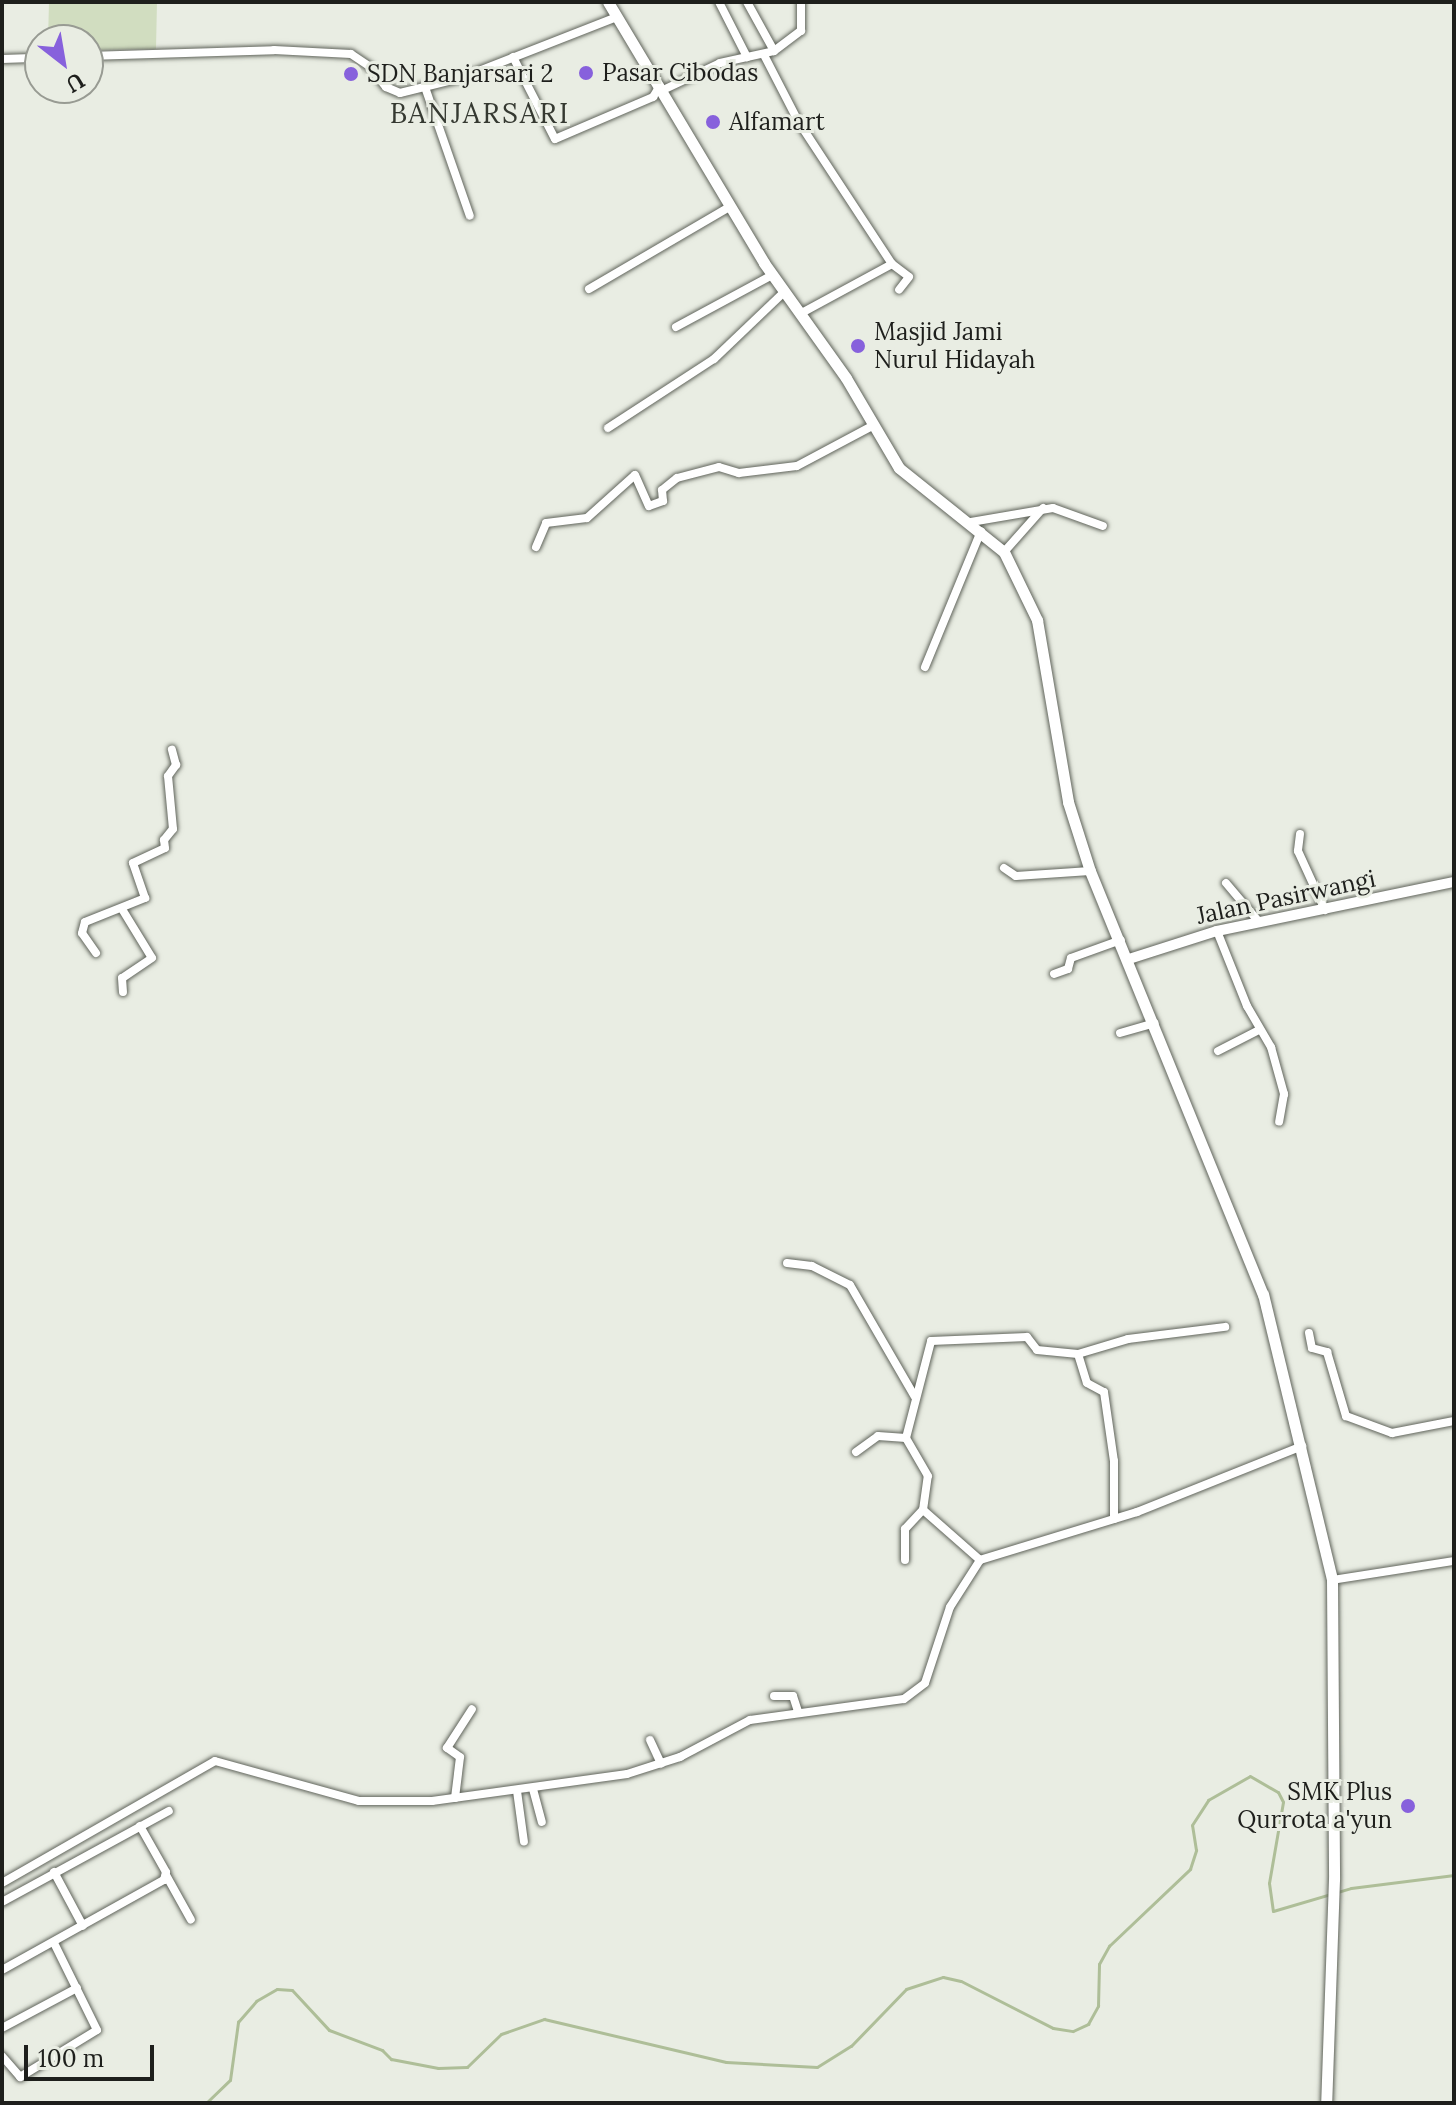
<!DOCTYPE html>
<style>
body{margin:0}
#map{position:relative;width:1456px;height:2105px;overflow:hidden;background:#e9ede3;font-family:Lora,serif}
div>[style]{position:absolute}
.green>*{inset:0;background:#d1ddc0}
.stream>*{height:3px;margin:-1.5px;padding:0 1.5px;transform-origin:1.5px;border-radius:1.5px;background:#aebe98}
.roads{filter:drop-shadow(0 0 2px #60645b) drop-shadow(0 0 2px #60645b)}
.minor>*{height:8px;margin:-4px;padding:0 4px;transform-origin:4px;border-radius:4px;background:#fff}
.tertiary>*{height:10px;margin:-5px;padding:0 5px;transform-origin:5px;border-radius:5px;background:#fff}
.secondary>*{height:11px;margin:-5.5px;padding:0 5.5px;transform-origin:5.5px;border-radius:5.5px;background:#fff}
.dots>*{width:22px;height:22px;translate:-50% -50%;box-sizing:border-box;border:4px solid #e9ede3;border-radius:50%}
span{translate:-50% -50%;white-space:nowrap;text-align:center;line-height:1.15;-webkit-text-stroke:6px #e9ede3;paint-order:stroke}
.poi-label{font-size:24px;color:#1e1f1c}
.left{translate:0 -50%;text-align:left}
.right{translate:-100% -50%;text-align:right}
.street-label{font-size:24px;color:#1e1f1c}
.quarter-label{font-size:28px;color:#353931;letter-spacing:2px}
.frame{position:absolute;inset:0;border:4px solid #1e1f1c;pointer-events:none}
.north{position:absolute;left:24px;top:24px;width:80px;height:80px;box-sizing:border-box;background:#e9ede3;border:2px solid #989b93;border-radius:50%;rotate:149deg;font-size:22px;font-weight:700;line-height:32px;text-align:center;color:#1e1f1c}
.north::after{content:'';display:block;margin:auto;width:28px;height:36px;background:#8761dc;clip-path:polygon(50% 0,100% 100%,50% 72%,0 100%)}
.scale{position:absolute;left:24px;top:2045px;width:130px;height:36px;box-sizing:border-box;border:4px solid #1e1f1c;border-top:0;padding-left:10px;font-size:24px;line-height:28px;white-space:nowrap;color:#1e1f1c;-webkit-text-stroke:6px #e9ede3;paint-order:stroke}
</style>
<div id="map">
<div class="green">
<div style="clip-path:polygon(49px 2px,157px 2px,156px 49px,88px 50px,88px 40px,48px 40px)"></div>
</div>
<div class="stream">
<div style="left:206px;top:2103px;width:33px;rotate:-44deg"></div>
<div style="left:230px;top:2080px;width:59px;rotate:-82.1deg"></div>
<div style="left:238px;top:2022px;width:28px;rotate:-49deg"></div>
<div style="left:256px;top:2001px;width:24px;rotate:-30deg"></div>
<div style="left:277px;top:1989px;width:15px;rotate:4deg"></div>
<div style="left:292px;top:1990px;width:54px;rotate:47.2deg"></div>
<div style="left:329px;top:2030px;width:57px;rotate:20.7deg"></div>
<div style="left:382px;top:2050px;width:13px;rotate:45deg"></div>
<div style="left:391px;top:2059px;width:48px;rotate:10.8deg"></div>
<div style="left:438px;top:2068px;width:29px;rotate:-2deg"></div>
<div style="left:467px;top:2067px;width:47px;rotate:-44.1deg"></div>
<div style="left:501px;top:2034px;width:46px;rotate:-19.2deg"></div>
<div style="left:544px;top:2019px;width:187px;rotate:13.3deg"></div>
<div style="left:726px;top:2062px;width:91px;rotate:3.1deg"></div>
<div style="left:817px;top:2067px;width:40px;rotate:-32deg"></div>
<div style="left:851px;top:2046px;width:79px;rotate:-46deg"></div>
<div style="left:906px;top:1989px;width:39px;rotate:-18deg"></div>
<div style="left:943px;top:1977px;width:18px;rotate:13deg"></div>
<div style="left:961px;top:1981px;width:103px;rotate:27.1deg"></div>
<div style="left:1053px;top:2028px;width:20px;rotate:9deg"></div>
<div style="left:1073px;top:2031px;width:17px;rotate:-25deg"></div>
<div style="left:1088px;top:2024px;width:21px;rotate:-61deg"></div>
<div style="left:1098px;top:2006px;width:42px;rotate:-88.6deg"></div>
<div style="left:1099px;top:1964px;width:21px;rotate:-61deg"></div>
<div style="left:1109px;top:1946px;width:112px;rotate:-43.5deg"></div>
<div style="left:1190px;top:1869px;width:20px;rotate:-72deg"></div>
<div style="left:1196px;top:1850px;width:25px;rotate:-99deg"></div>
<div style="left:1192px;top:1825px;width:30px;rotate:-57deg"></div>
<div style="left:1208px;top:1800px;width:48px;rotate:-29.7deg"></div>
<div style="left:1250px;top:1776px;width:32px;rotate:30deg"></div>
<div style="left:1278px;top:1792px;width:11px;rotate:63deg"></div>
<div style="left:1283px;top:1802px;width:82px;rotate:99.8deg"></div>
<div style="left:1269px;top:1883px;width:28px;rotate:82deg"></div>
<div style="left:1273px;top:1911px;width:81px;rotate:-16.4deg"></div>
<div style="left:1351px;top:1888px;width:104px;rotate:-7.2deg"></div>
</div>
<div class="roads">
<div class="minor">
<div style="left:719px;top:2px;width:62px;rotate:63deg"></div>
<div style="left:747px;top:2px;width:56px;rotate:61.1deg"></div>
<div style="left:764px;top:55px;width:74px;rotate:62.7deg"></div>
<div style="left:798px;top:121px;width:171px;rotate:56.7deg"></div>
<div style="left:892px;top:264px;width:105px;rotate:151.5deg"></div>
<div style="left:88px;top:56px;width:186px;rotate:-1.8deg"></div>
<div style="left:274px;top:50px;width:77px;rotate:3deg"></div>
<div style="left:351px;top:54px;width:22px;rotate:34deg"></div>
<div style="left:369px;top:66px;width:27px;rotate:51deg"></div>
<div style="left:386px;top:87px;width:15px;rotate:23deg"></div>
<div style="left:400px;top:93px;width:63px;rotate:-13.8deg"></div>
<div style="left:461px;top:78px;width:168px;rotate:-21.4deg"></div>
<div style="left:513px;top:57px;width:92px;rotate:62.9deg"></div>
<div style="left:555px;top:139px;width:107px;rotate:-23.2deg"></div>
<div style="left:653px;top:97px;width:13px;rotate:-58deg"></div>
<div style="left:2px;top:59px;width:38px;rotate:-2deg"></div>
<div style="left:426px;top:90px;width:133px;rotate:70.8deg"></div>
<div style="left:663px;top:90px;width:63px;rotate:-25.3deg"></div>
<div style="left:720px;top:63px;width:55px;rotate:-12.5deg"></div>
<div style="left:774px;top:51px;width:34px;rotate:-37deg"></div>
<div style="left:801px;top:31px;width:29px;rotate:-90deg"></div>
<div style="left:892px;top:264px;width:21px;rotate:37deg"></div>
<div style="left:909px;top:277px;width:16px;rotate:128deg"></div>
<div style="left:589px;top:289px;width:164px;rotate:-30.3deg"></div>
<div style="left:676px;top:327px;width:109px;rotate:-28.4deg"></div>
<div style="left:608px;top:428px;width:126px;rotate:-33.1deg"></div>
<div style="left:714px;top:359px;width:95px;rotate:-43.7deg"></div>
<div style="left:971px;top:522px;width:83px;rotate:-9.7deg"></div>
<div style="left:1053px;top:508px;width:53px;rotate:19.8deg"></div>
<div style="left:536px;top:547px;width:26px;rotate:-67deg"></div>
<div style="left:546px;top:523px;width:41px;rotate:-7deg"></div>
<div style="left:587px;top:518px;width:64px;rotate:-41.9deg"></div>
<div style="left:635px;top:475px;width:34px;rotate:66deg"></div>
<div style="left:649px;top:506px;width:15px;rotate:-20deg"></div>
<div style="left:663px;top:501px;width:11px;rotate:-95deg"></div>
<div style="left:662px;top:490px;width:19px;rotate:-39deg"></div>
<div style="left:677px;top:478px;width:43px;rotate:-14.7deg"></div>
<div style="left:719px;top:467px;width:21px;rotate:17deg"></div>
<div style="left:739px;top:473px;width:58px;rotate:-6.9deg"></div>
<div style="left:797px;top:466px;width:87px;rotate:-28deg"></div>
<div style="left:1004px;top:552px;width:59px;rotate:-48.4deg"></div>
<div style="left:925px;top:667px;width:147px;rotate:-67.6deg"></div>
<div style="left:1300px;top:834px;width:17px;rotate:97deg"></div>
<div style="left:1298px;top:851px;width:65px;rotate:65.4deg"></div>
<div style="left:1004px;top:868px;width:14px;rotate:34deg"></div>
<div style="left:1016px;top:876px;width:74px;rotate:-3.9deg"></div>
<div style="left:1226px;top:883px;width:51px;rotate:49.8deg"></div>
<div style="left:122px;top:909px;width:57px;rotate:58.5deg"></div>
<div style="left:152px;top:958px;width:36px;rotate:146deg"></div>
<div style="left:122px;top:978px;width:14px;rotate:86deg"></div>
<div style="left:1217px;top:931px;width:81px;rotate:68.2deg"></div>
<div style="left:1247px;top:1006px;width:48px;rotate:59.7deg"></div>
<div style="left:1271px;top:1047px;width:49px;rotate:74.5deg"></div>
<div style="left:1284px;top:1094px;width:28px;rotate:100deg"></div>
<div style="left:96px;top:953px;width:24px;rotate:-125deg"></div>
<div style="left:82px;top:933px;width:11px;rotate:-75deg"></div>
<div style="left:85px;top:922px;width:65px;rotate:-21.8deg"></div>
<div style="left:145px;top:898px;width:37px;rotate:-109deg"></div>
<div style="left:133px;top:863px;width:35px;rotate:-25deg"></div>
<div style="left:165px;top:848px;width:8px;rotate:-97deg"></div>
<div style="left:164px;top:840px;width:14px;rotate:-51deg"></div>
<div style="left:173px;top:829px;width:53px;rotate:-95.4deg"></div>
<div style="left:168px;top:776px;width:14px;rotate:-54deg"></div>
<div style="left:176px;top:765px;width:16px;rotate:-105deg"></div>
<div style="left:1054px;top:974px;width:15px;rotate:-20deg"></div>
<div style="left:1068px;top:969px;width:11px;rotate:-75deg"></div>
<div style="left:1071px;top:958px;width:53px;rotate:-19.8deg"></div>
<div style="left:1120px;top:1033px;width:36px;rotate:-16deg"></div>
<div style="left:1218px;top:1051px;width:46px;rotate:-27.1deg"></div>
<div style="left:787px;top:1263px;width:25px;rotate:7deg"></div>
<div style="left:812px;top:1266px;width:42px;rotate:26.6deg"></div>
<div style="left:850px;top:1285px;width:129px;rotate:59.9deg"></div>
<div style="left:1309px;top:1333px;width:15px;rotate:79deg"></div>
<div style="left:1312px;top:1348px;width:16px;rotate:15deg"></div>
<div style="left:1327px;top:1352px;width:67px;rotate:73.5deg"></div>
<div style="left:1346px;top:1416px;width:49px;rotate:20.3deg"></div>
<div style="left:1392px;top:1433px;width:63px;rotate:-11deg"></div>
<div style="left:1078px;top:1354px;width:30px;rotate:73deg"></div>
<div style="left:1087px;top:1383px;width:19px;rotate:28deg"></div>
<div style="left:1104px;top:1392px;width:70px;rotate:81.8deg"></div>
<div style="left:1114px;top:1461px;width:58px;rotate:90deg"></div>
<div style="left:856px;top:1452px;width:27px;rotate:-36deg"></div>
<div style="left:878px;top:1436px;width:28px;rotate:4deg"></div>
<div style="left:905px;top:1560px;width:31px;rotate:-90deg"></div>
<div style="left:905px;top:1529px;width:26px;rotate:-47deg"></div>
<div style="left:980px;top:1560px;width:76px;rotate:-138.7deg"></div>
<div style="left:923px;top:1510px;width:34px;rotate:-82deg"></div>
<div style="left:928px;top:1476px;width:44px;rotate:-120.1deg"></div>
<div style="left:906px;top:1438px;width:100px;rotate:-75.5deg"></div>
<div style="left:931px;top:1341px;width:96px;rotate:-2.4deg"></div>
<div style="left:1027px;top:1337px;width:16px;rotate:52deg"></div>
<div style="left:1037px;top:1350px;width:41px;rotate:5.6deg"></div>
<div style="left:1078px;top:1354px;width:52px;rotate:-16.7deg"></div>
<div style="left:1128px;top:1339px;width:98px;rotate:-7.1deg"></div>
<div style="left:1332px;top:1580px;width:123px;rotate:-8.9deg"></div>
<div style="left:774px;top:1696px;width:19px"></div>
<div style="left:793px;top:1696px;width:16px;rotate:72deg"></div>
<div style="left:650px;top:1740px;width:26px;rotate:65deg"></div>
<div style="left:533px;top:1789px;width:34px;rotate:75deg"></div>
<div style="left:517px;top:1791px;width:51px;rotate:82.2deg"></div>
<div style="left:455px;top:1798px;width:41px;rotate:-83deg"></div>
<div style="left:460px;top:1757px;width:16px;rotate:-145deg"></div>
<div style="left:447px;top:1748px;width:46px;rotate:-57.3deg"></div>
<div style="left:54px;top:1872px;width:61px;rotate:61.8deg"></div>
<div style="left:166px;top:1875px;width:51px;rotate:60.9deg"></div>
<div style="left:2px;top:1883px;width:245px;rotate:-29.8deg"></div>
<div style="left:215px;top:1761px;width:149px;rotate:15.5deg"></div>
<div style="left:359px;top:1801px;width:73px"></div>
<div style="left:432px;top:1801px;width:197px;rotate:-7.9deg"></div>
<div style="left:627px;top:1774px;width:56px;rotate:-17.8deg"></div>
<div style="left:680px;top:1757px;width:79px;rotate:-27.9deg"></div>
<div style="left:750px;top:1720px;width:155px;rotate:-7.8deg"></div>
<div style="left:904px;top:1699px;width:26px;rotate:-37deg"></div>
<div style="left:925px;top:1683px;width:80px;rotate:-71.8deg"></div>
<div style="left:950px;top:1607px;width:56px;rotate:-57.4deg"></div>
<div style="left:980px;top:1560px;width:164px;rotate:-17deg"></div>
<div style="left:1137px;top:1512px;width:178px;rotate:-21.8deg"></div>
<div style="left:2px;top:1902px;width:190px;rotate:-28.6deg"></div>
<div style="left:2px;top:1970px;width:185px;rotate:-29.1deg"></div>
<div style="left:164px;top:1880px;width:8px;rotate:-76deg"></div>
<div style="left:166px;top:1872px;width:53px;rotate:-119.5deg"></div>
<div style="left:2px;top:2028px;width:85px;rotate:-28.1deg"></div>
<div style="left:2px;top:2056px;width:28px;rotate:49deg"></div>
<div style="left:20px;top:2077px;width:90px;rotate:-31.4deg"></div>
<div style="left:97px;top:2030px;width:97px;rotate:-116.3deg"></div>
</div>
<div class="tertiary">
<div style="left:1129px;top:959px;width:92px;rotate:-17.7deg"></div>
<div style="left:1217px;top:931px;width:242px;rotate:-11.7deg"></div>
</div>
<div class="secondary">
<div style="left:608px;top:2px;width:304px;rotate:59.1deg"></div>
<div style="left:764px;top:263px;width:141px;rotate:54.5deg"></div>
<div style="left:846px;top:378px;width:104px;rotate:59.5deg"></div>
<div style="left:899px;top:468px;width:134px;rotate:38.7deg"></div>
<div style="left:1004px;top:552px;width:76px;rotate:64.1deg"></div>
<div style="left:1037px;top:620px;width:185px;rotate:80.3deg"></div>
<div style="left:1068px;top:802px;width:72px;rotate:72.3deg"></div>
<div style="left:1090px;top:871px;width:457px;rotate:67.8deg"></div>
<div style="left:1263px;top:1294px;width:294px;rotate:76.4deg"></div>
<div style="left:1332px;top:1580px;width:299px;rotate:89.6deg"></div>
<div style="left:1334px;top:1879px;width:224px;rotate:92deg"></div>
</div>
</div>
<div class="dots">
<div style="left:586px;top:73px;background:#8761dc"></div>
<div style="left:351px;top:74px;background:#8761dc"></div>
<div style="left:713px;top:122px;background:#8761dc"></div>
<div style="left:858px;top:346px;background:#8761dc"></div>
<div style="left:1408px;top:1806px;background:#8761dc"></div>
</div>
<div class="poi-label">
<span class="left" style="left:602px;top:73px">Pasar Cibodas</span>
<span class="left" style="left:367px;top:74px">SDN Banjarsari 2</span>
<span class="left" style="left:729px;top:122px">Alfamart</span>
<span class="left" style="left:874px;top:346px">Masjid Jami<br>Nurul Hidayah</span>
<span class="right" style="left:1392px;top:1806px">SMK Plus<br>Qurrota a'yun</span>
</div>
<div class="street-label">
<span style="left:1286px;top:897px;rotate:-12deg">Jalan Pasirwangi</span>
</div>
<div class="quarter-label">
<span style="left:480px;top:113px">BANJARSARI</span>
</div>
<div class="frame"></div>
<div class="north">U</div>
<div class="scale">100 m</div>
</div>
